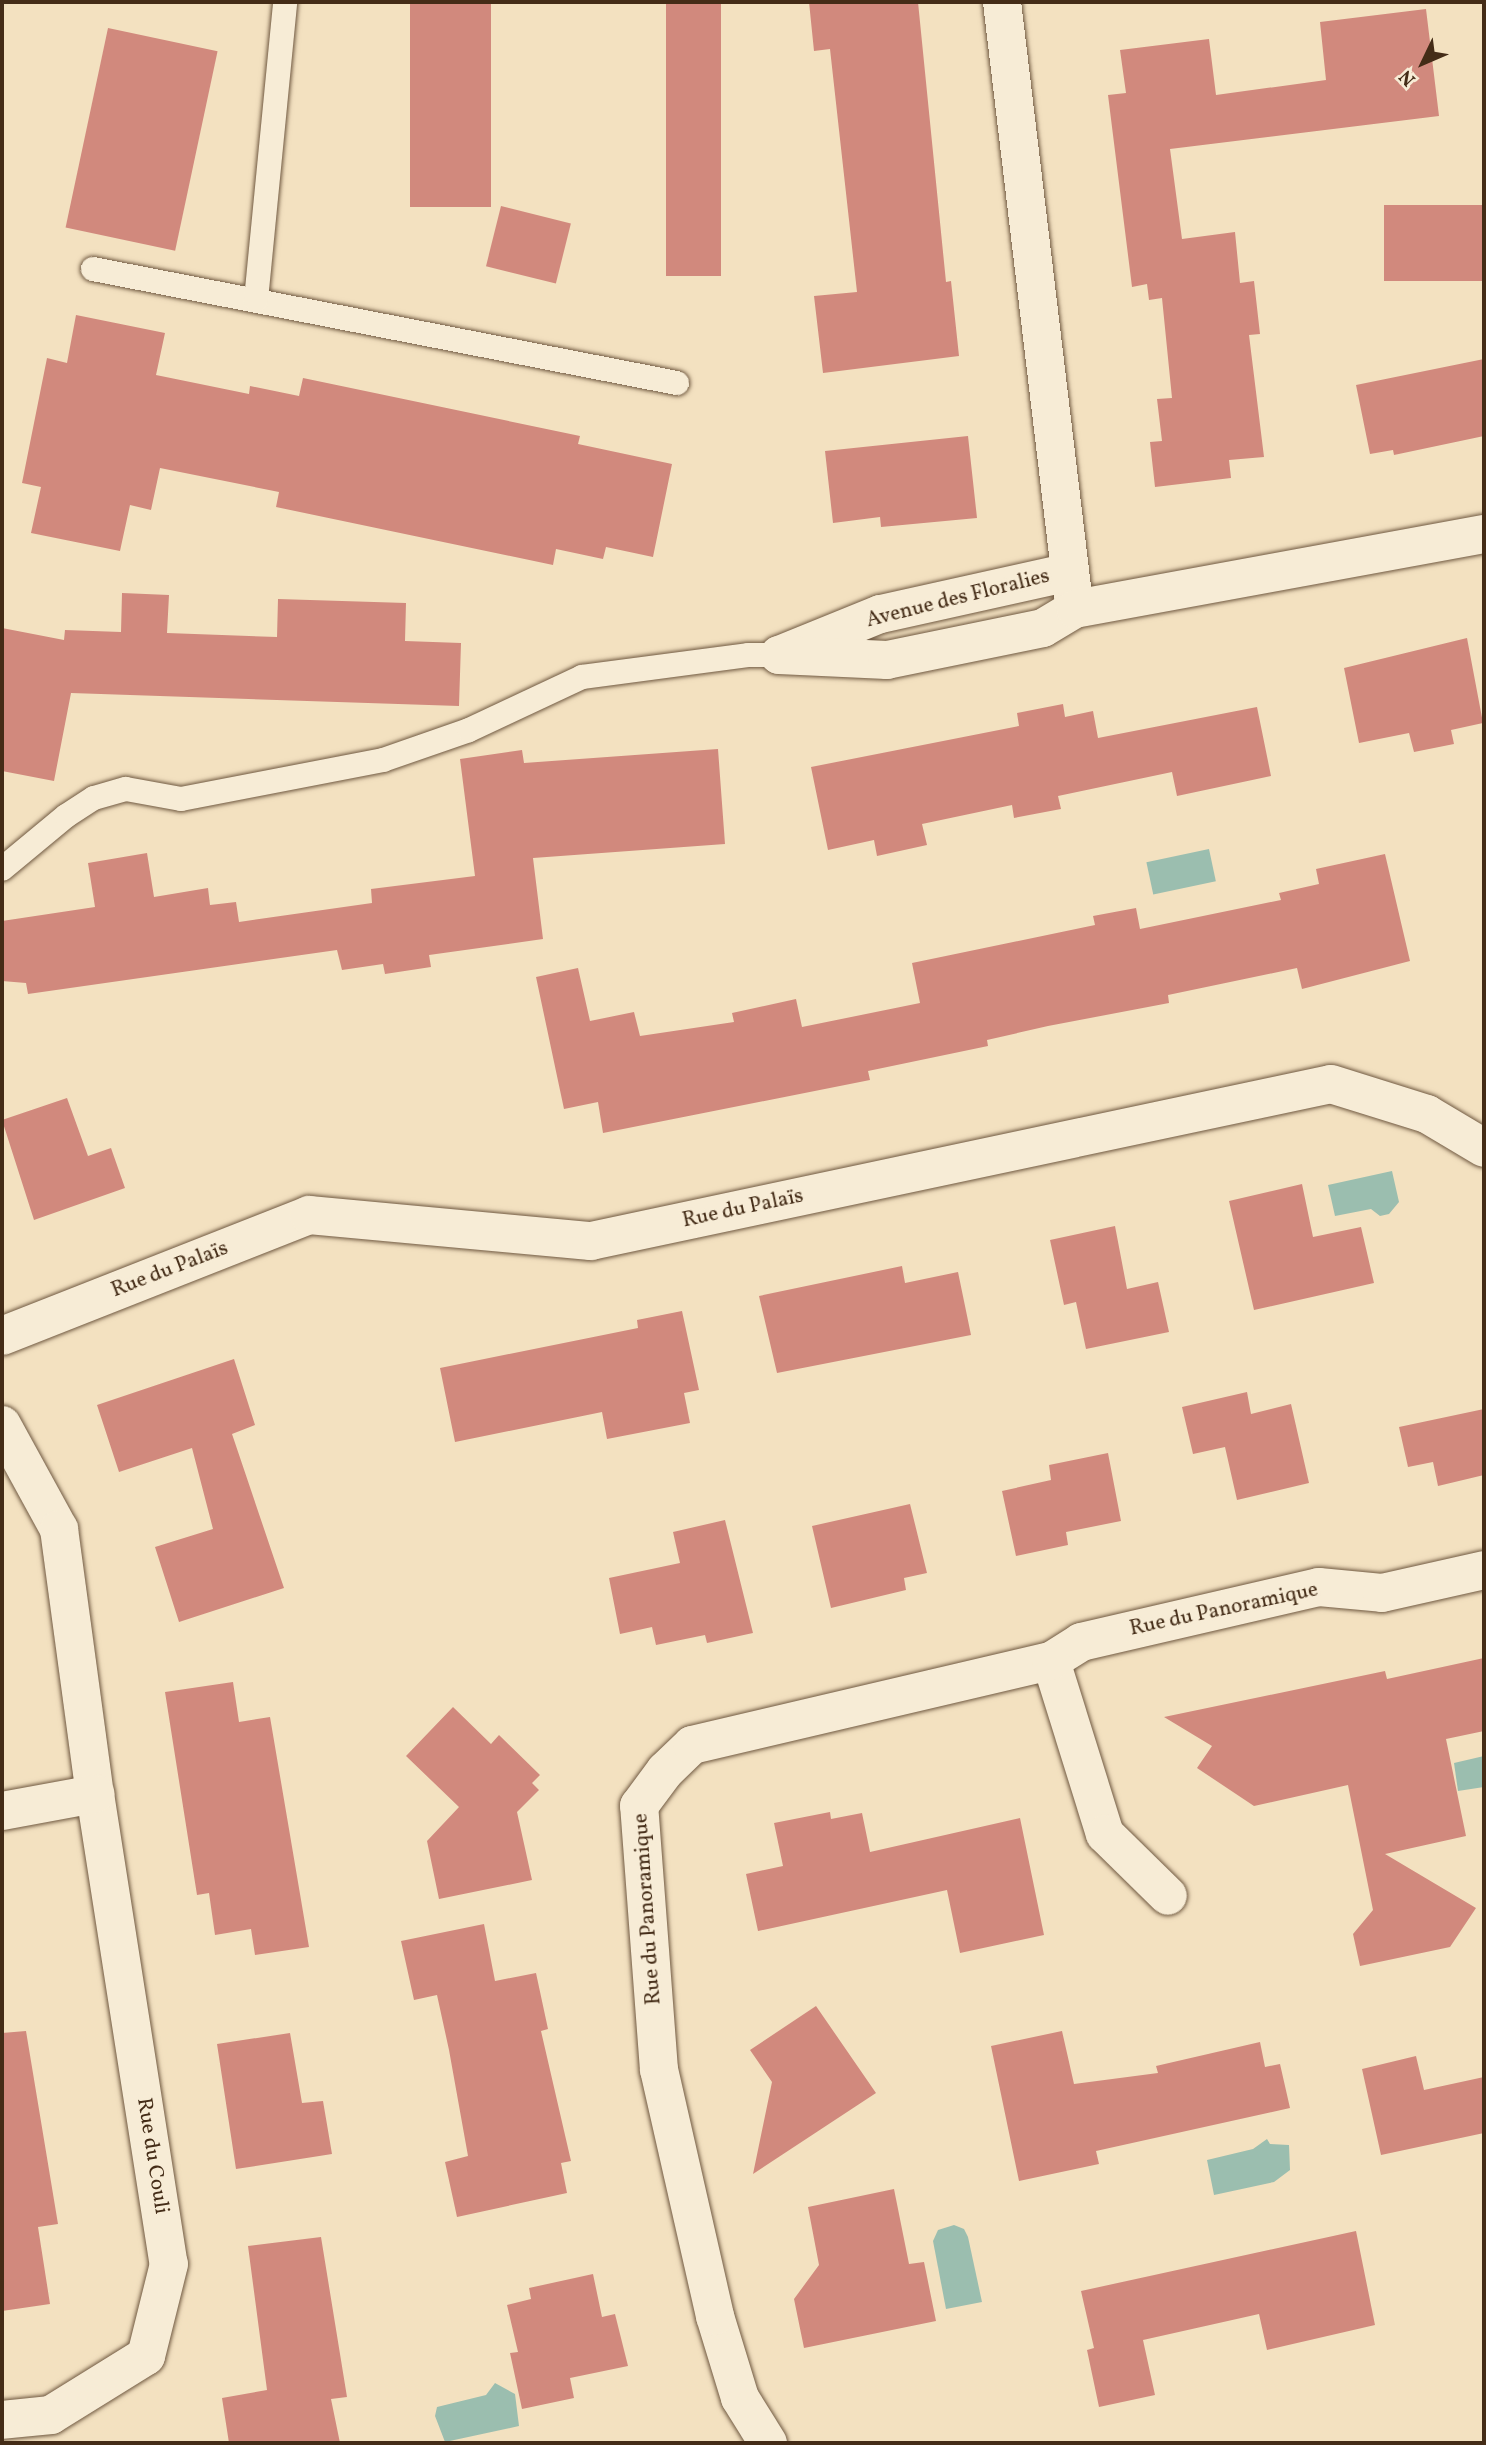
<!DOCTYPE html>
<meta charset="utf-8">
<style>
body{margin:0}
#map{position:relative;width:1486px;height:2445px;overflow:hidden;background:#f3e1c0;font-family:Vollkorn,serif}
div>[style]{position:absolute}
.water>*{inset:0;background:#9bbeaf;transform-origin:0 0}
.building>*{inset:0;background:#d1897d;transform-origin:0 0}
.roads{filter:drop-shadow(0 0 2px #705941) drop-shadow(0 0 2px #705941)}
.lane>*{height:24px;margin:-12px;padding:0 12px;transform-origin:12px;border-radius:12px;background:#f7ecd6}
.street>*{height:38px;margin:-19px;padding:0 19px;transform-origin:19px;border-radius:19px;background:#f7ecd6}
span{translate:-50% -50%;white-space:nowrap;text-align:center;line-height:1.15;-webkit-text-stroke:5px #f7ecd6;paint-order:stroke}
.street-label{font-size:21px;color:#442c17}
.frame{position:absolute;inset:0;border:4px solid #442c17;pointer-events:none}
.north{position:absolute;left:1388px;top:28px;width:70px;height:70px;-webkit-text-stroke:5px #f7ecd6;paint-order:stroke;rotate:226deg;font-size:19px;font-weight:700;line-height:28px;text-align:center;color:#442c17}
.north::after{content:'';display:block;margin:auto;width:24px;height:32px;background:#442c17;clip-path:polygon(50% 0,100% 100%,50% 72%,0 100%)}
</style>
<div id="map">
<div class="water">
<div style="left:1209px;top:849px;width:33px;height:64px;rotate:78deg"></div>
<div style="clip-path:polygon(1392px 1171px,1399px 1202px,1389px 1214px,1380px 1216px,1371px 1209px,1335px 1216px,1328px 1185px)"></div>
<div style="clip-path:polygon(1484px 1756px,1484px 1787px,1458px 1791px,1454px 1763px)"></div>
<div style="clip-path:polygon(1267px 2139px,1270px 2144px,1289px 2145px,1290px 2170px,1274px 2182px,1214px 2195px,1207px 2160px,1253px 2149px)"></div>
<div style="clip-path:polygon(954px 2225px,964px 2229px,968px 2237px,982px 2302px,946px 2309px,933px 2241px,938px 2230px)"></div>
<div style="clip-path:polygon(495px 2383px,515px 2394px,519px 2426px,445px 2442px,435px 2416px,437px 2407px,486px 2395px)"></div>
</div>
<div class="building">
<div style="left:410px;top:2px;width:81px;height:205px"></div>
<div style="left:666px;top:2px;width:55px;height:274px"></div>
<div style="clip-path:polygon(809px 2px,918px 2px,946px 282px,951px 281px,959px 356px,823px 373px,814px 296px,857px 292px,830px 49px,814px 51px)"></div>
<div style="clip-path:polygon(1426px 9px,1439px 116px,1170px 149px,1182px 239px,1235px 232px,1240px 283px,1254px 281px,1260px 334px,1249px 335px,1264px 457px,1229px 460px,1231px 478px,1155px 487px,1150px 442px,1162px 441px,1157px 399px,1172px 398px,1162px 298px,1149px 300px,1147px 284px,1132px 287px,1108px 95px,1126px 93px,1120px 50px,1209px 39px,1216px 95px,1326px 80px,1320px 22px)"></div>
<div style="left:108px;top:28px;width:112px;height:204px;rotate:12deg"></div>
<div style="left:1484px;top:205px;width:76px;height:100px;rotate:90deg"></div>
<div style="left:501px;top:206px;width:72px;height:62px;rotate:14deg"></div>
<div style="clip-path:polygon(76px 315px,165px 333px,156px 375px,249px 394px,250px 386px,299px 396px,303px 378px,580px 436px,578px 444px,672px 464px,653px 557px,606px 547px,603px 559px,556px 549px,553px 565px,276px 507px,279px 492px,160px 468px,151px 510px,130px 505px,120px 551px,31px 533px,41px 487px,22px 483px,47px 358px,67px 363px)"></div>
<div style="clip-path:polygon(1484px 359px,1484px 436px,1394px 455px,1393px 450px,1370px 454px,1356px 385px)"></div>
<div style="clip-path:polygon(968px 436px,977px 518px,881px 527px,880px 517px,833px 523px,825px 451px)"></div>
<div style="clip-path:polygon(122px 593px,169px 595px,167px 633px,277px 637px,278px 599px,406px 603px,405px 641px,461px 643px,459px 706px,71px 693px,54px 781px,2px 771px,2px 628px,64px 640px,65px 630px,121px 632px)"></div>
<div style="clip-path:polygon(1467px 638px,1483px 723px,1451px 730px,1454px 744px,1414px 752px,1409px 733px,1359px 743px,1344px 668px)"></div>
<div style="clip-path:polygon(1063px 704px,1065px 717px,1093px 711px,1098px 738px,1257px 707px,1271px 776px,1177px 796px,1172px 772px,1058px 796px,1061px 809px,1014px 818px,1012px 805px,922px 824px,927px 845px,877px 856px,874px 840px,828px 850px,811px 767px,1019px 726px,1017px 713px)"></div>
<div style="clip-path:polygon(718px 749px,725px 844px,533px 858px,543px 939px,429px 955px,431px 967px,385px 974px,383px 964px,342px 970px,337px 950px,28px 994px,26px 983px,2px 981px,2px 921px,95px 907px,88px 863px,147px 853px,154px 897px,208px 888px,210px 905px,236px 902px,239px 922px,372px 903px,371px 889px,475px 876px,460px 759px,522px 750px,524px 763px)"></div>
<div style="clip-path:polygon(1385px 854px,1410px 961px,1302px 989px,1297px 968px,1168px 995px,1169px 1003px,1048px 1026px,987px 1040px,988px 1046px,868px 1071px,870px 1080px,603px 1133px,598px 1102px,564px 1109px,536px 977px,578px 968px,590px 1021px,634px 1012px,640px 1036px,734px 1022px,732px 1013px,796px 999px,802px 1027px,920px 1003px,912px 963px,1095px 925px,1093px 916px,1136px 908px,1140px 929px,1281px 900px,1279px 893px,1319px 884px,1316px 869px)"></div>
<div style="clip-path:polygon(67px 1098px,88px 1156px,111px 1148px,125px 1188px,34px 1220px,2px 1120px)"></div>
<div style="clip-path:polygon(1302px 1184px,1313px 1237px,1361px 1227px,1374px 1283px,1254px 1310px,1229px 1201px)"></div>
<div style="clip-path:polygon(1115px 1226px,1127px 1289px,1158px 1282px,1169px 1332px,1086px 1349px,1076px 1302px,1064px 1305px,1050px 1240px)"></div>
<div style="clip-path:polygon(902px 1266px,905px 1283px,958px 1272px,971px 1335px,777px 1373px,759px 1296px)"></div>
<div style="clip-path:polygon(682px 1311px,699px 1390px,684px 1393px,690px 1423px,607px 1439px,602px 1412px,455px 1442px,440px 1368px,638px 1328px,637px 1320px)"></div>
<div style="clip-path:polygon(234px 1359px,255px 1425px,232px 1434px,284px 1588px,179px 1622px,155px 1547px,213px 1529px,192px 1448px,119px 1472px,97px 1405px)"></div>
<div style="clip-path:polygon(1247px 1392px,1251px 1414px,1291px 1404px,1309px 1483px,1237px 1500px,1225px 1447px,1193px 1454px,1182px 1407px)"></div>
<div style="clip-path:polygon(1484px 1409px,1484px 1475px,1438px 1486px,1433px 1462px,1408px 1467px,1399px 1427px)"></div>
<div style="clip-path:polygon(1108px 1453px,1121px 1521px,1066px 1532px,1068px 1545px,1016px 1556px,1002px 1491px,1051px 1480px,1049px 1465px)"></div>
<div style="clip-path:polygon(910px 1504px,927px 1573px,904px 1578px,906px 1590px,831px 1608px,812px 1526px)"></div>
<div style="clip-path:polygon(725px 1520px,753px 1633px,707px 1643px,705px 1635px,656px 1645px,652px 1627px,620px 1634px,609px 1578px,680px 1563px,673px 1532px)"></div>
<div style="clip-path:polygon(1484px 1658px,1484px 1731px,1446px 1739px,1466px 1836px,1385px 1854px,1476px 1908px,1450px 1947px,1360px 1966px,1353px 1934px,1373px 1910px,1348px 1785px,1254px 1806px,1197px 1768px,1212px 1746px,1164px 1717px,1385px 1671px,1387px 1679px)"></div>
<div style="clip-path:polygon(233px 1682px,239px 1722px,270px 1717px,309px 1947px,255px 1955px,251px 1929px,215px 1935px,209px 1893px,197px 1895px,165px 1692px)"></div>
<div style="clip-path:polygon(453px 1707px,491px 1744px,499px 1735px,540px 1775px,532px 1783px,539px 1790px,517px 1812px,532px 1880px,439px 1899px,427px 1841px,459px 1807px,406px 1756px)"></div>
<div style="clip-path:polygon(830px 1812px,831px 1819px,862px 1813px,870px 1852px,1020px 1818px,1044px 1935px,960px 1953px,947px 1890px,758px 1931px,746px 1874px,783px 1866px,774px 1823px)"></div>
<div style="clip-path:polygon(484px 1924px,495px 1981px,536px 1973px,548px 2029px,541px 2031px,571px 2161px,561px 2163px,567px 2193px,457px 2217px,445px 2162px,468px 2156px,449px 2050px,437px 1995px,414px 2000px,401px 1941px)"></div>
<div style="clip-path:polygon(816px 2006px,876px 2093px,753px 2174px,772px 2082px,750px 2050px)"></div>
<div style="clip-path:polygon(26px 2031px,58px 2224px,38px 2227px,50px 2304px,2px 2311px,2px 2033px)"></div>
<div style="clip-path:polygon(1062px 2031px,1074px 2084px,1158px 2073px,1156px 2066px,1260px 2042px,1265px 2067px,1280px 2064px,1290px 2108px,1096px 2151px,1099px 2164px,1019px 2181px,991px 2046px)"></div>
<div style="clip-path:polygon(290px 2033px,302px 2103px,323px 2101px,332px 2154px,236px 2169px,217px 2044px)"></div>
<div style="clip-path:polygon(1416px 2056px,1424px 2090px,1484px 2077px,1484px 2133px,1381px 2155px,1362px 2069px)"></div>
<div style="clip-path:polygon(894px 2189px,909px 2264px,924px 2262px,936px 2321px,804px 2348px,794px 2299px,819px 2265px,808px 2207px)"></div>
<div style="clip-path:polygon(1356px 2231px,1375px 2325px,1267px 2350px,1259px 2314px,1143px 2340px,1155px 2395px,1099px 2407px,1087px 2350px,1094px 2348px,1081px 2291px)"></div>
<div style="clip-path:polygon(321px 2237px,347px 2397px,331px 2399px,340px 2443px,229px 2443px,222px 2398px,267px 2390px,248px 2246px)"></div>
<div style="clip-path:polygon(593px 2274px,602px 2317px,615px 2314px,628px 2366px,570px 2378px,574px 2398px,522px 2409px,510px 2353px,518px 2352px,507px 2305px,531px 2299px,529px 2288px)"></div>
</div>
<div class="roads">
<div class="lane">
<div style="left:93px;top:269px;width:595px;rotate:11.05deg"></div>
<div style="left:256px;top:300px;width:299px;rotate:-84.4deg"></div>
<div style="left:2px;top:869px;width:83px;rotate:-39.6deg"></div>
<div style="left:66px;top:816px;width:33px;rotate:-33deg"></div>
<div style="left:94px;top:798px;width:33px;rotate:-16deg"></div>
<div style="left:126px;top:789px;width:56px;rotate:10.3deg"></div>
<div style="left:181px;top:799px;width:206px;rotate:-10.9deg"></div>
<div style="left:383px;top:760px;width:91px;rotate:-19.2deg"></div>
<div style="left:469px;top:730px;width:125px;rotate:-25.1deg"></div>
<div style="left:582px;top:677px;width:167px;rotate:-7.5deg"></div>
<div style="left:748px;top:655px;width:31px"></div>
</div>
<div class="street">
<div style="left:1002px;top:2px;width:598px;rotate:83.18deg"></div>
<div style="left:1070px;top:572px;width:195px;rotate:167.5deg"></div>
<div style="left:880px;top:614px;width:109px;rotate:157.9deg"></div>
<div style="left:779px;top:655px;width:108px;rotate:2.7deg"></div>
<div style="left:887px;top:660px;width:159px;rotate:-11.6deg"></div>
<div style="left:1043px;top:628px;width:37px;rotate:-31deg"></div>
<div style="left:1075px;top:609px;width:416px;rotate:-10.4deg"></div>
<div style="left:2px;top:1336px;width:330px;rotate:-21.5deg"></div>
<div style="left:309px;top:1215px;width:283px;rotate:5.3deg"></div>
<div style="left:591px;top:1241px;width:756px;rotate:-11.98deg"></div>
<div style="left:1331px;top:1084px;width:101px;rotate:17.4deg"></div>
<div style="left:1427px;top:1114px;width:66px;rotate:30.8deg"></div>
<div style="left:2px;top:1425px;width:119px;rotate:61.3deg"></div>
<div style="left:59px;top:1529px;width:267px;rotate:82.3deg"></div>
<div style="left:95px;top:1794px;width:476px;rotate:81.1deg"></div>
<div style="left:169px;top:2264px;width:95px;rotate:104deg"></div>
<div style="left:146px;top:2356px;width:112px;rotate:148.2deg"></div>
<div style="left:51px;top:2415px;width:49px;rotate:174.2deg"></div>
<div style="left:1051px;top:1661px;width:181px;rotate:72.7deg"></div>
<div style="left:1105px;top:1834px;width:88px;rotate:44.5deg"></div>
<div style="left:2px;top:1811px;width:95px;rotate:-10.4deg"></div>
<div style="left:768px;top:2443px;width:53px;rotate:-121.9deg"></div>
<div style="left:740px;top:2398px;width:86px;rotate:-107deg"></div>
<div style="left:715px;top:2316px;width:252px;rotate:-102.8deg"></div>
<div style="left:659px;top:2070px;width:265px;rotate:-94.3deg"></div>
<div style="left:639px;top:1806px;width:44px;rotate:-53.4deg"></div>
<div style="left:665px;top:1771px;width:37px;rotate:-44deg"></div>
<div style="left:692px;top:1745px;width:369px;rotate:-13.2deg"></div>
<div style="left:1051px;top:1661px;width:36px;rotate:-32deg"></div>
<div style="left:1081px;top:1642px;width:244px;rotate:-13deg"></div>
<div style="left:1319px;top:1587px;width:63px;rotate:5.4deg"></div>
<div style="left:1382px;top:1593px;width:105px;rotate:-12.7deg"></div>
</div>
</div>
<div class="street-label">
<span style="left:958px;top:599px;rotate:-14deg">Avenue des Floralies</span>
<span style="left:743px;top:1209px;rotate:-12deg">Rue du Palaïs</span>
<span style="left:170px;top:1270px;rotate:-21deg">Rue du Palaïs</span>
<span style="left:1224px;top:1610px;rotate:-12deg">Rue du Panoramique</span>
<span style="left:648px;top:1909px;rotate:-94deg">Rue du Panoramique</span>
<span style="left:152px;top:2156px;rotate:81deg">Rue du Couli</span>
</div>
<div class="frame"></div>
<div class="north">N</div>
</div>
